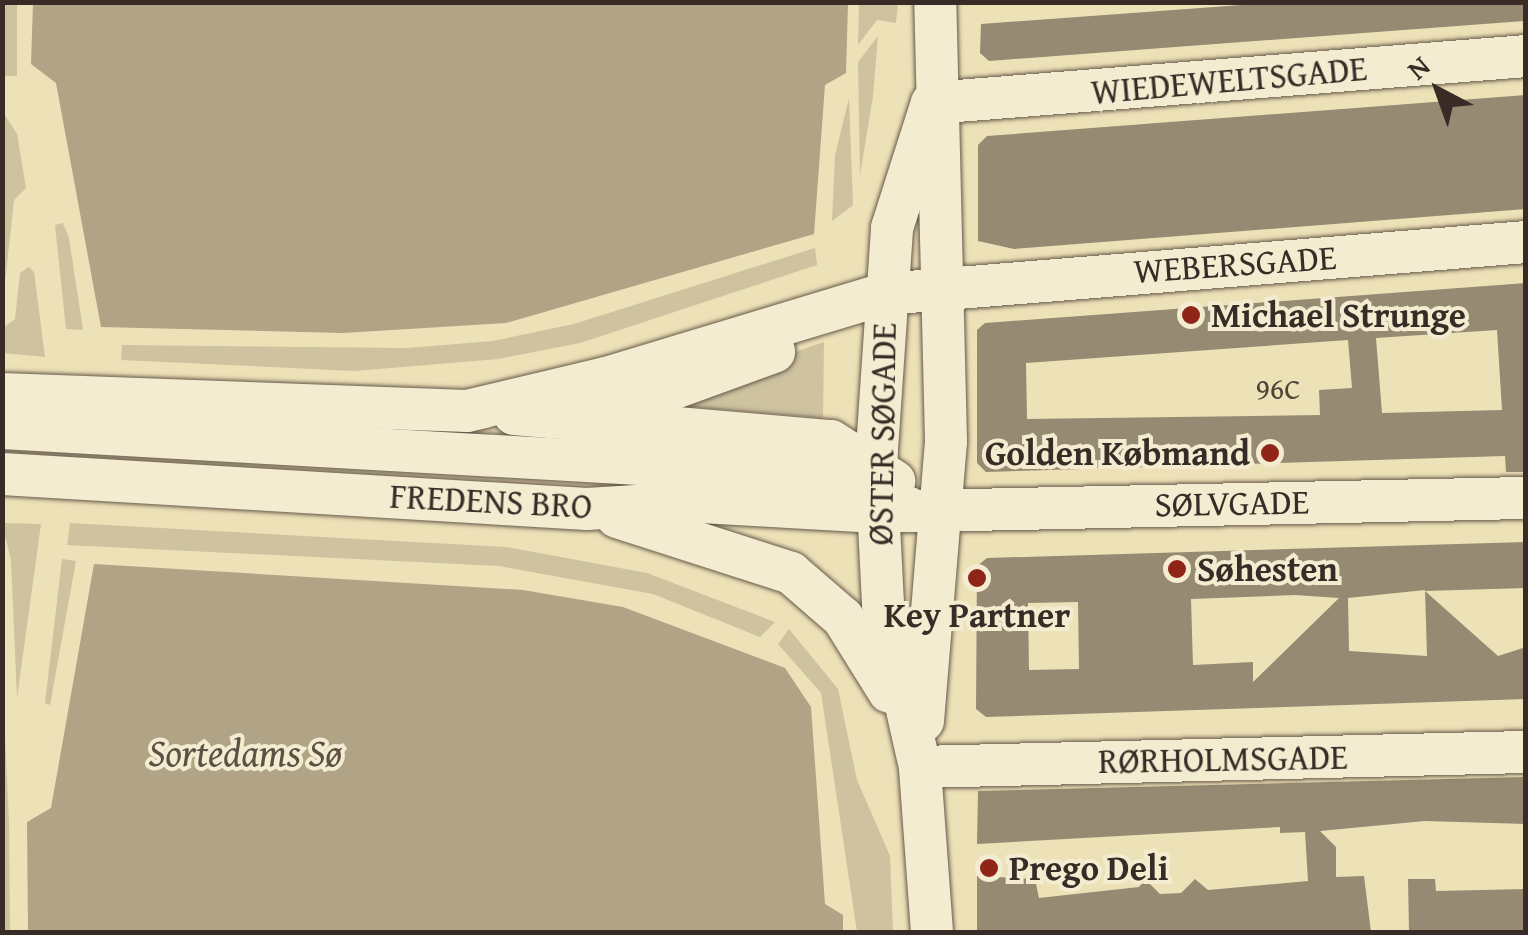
<!DOCTYPE html>
<meta charset="utf-8">
<style>
body{margin:0}
#map{position:relative;width:1528px;height:935px;overflow:hidden;background:#ede1b7;font-family:"Gentium Book Plus",serif}
div>[style]{position:absolute}
.green>*{inset:0;background:#cec29f;transform-origin:0 0}
.water>*{inset:0;background:#b0a386}
.building>*{inset:0;background:#978a72}
.roads{filter:drop-shadow(0 0 2px #66594b) drop-shadow(0 0 2px #66594b)}
.minor>*{height:42px;margin:-21px;padding:0 21px;transform-origin:21px;border-radius:21px;background:#f3ecd0}
.dots>*{width:28px;height:28px;translate:-50% -50%;box-sizing:border-box;border:5px solid #f3ecd0;border-radius:50%}
span{translate:-50% -50%;white-space:nowrap;text-align:center;line-height:1.15;-webkit-text-stroke:8px #f3ecd0;paint-order:stroke}
.number-label{font-size:30px;color:#50443a}
.number-label span{-webkit-text-stroke-width:0}
.street-label{font-size:35px;color:#392c27}
.poi-label{font-size:35px;color:#392c27;font-weight:700}
.left{translate:0 -50%;text-align:left}
.right{translate:-100% -50%;text-align:right}
.water-label{font-size:38px;color:#5d5044;font-style:italic}
.frame{position:absolute;inset:0;border:5px solid #392c27;pointer-events:none}
.north{position:absolute;left:1388px;top:40px;width:100px;height:100px;-webkit-text-stroke:8px #f3ecd0;paint-order:stroke;rotate:319deg;font-size:28px;font-weight:700;line-height:40px;text-align:center;color:#392c27}
.north::after{content:'';display:block;margin:auto;width:35px;height:45px;background:#392c27;clip-path:polygon(50% 0,100% 100%,50% 72%,0 100%)}
</style>
<div id="map">
<div class="green">
<div style="left:2px;top:3px;width:15px;height:73px"></div>
<div style="clip-path:polygon(859px 3px,898px 3px,896px 23px,877px 20px,858px 45px)"></div>
<div style="clip-path:polygon(878px 36px,873px 96px,860px 175px,858px 62px)"></div>
<div style="clip-path:polygon(849px 98px,853px 205px,832px 221px,835px 155px)"></div>
<div style="clip-path:polygon(3px 112px,17px 134px,26px 188px,14px 200px,3px 301px)"></div>
<div style="clip-path:polygon(63px 223px,69px 238px,83px 330px,66px 329px,55px 225px)"></div>
<div style="clip-path:polygon(815px 248px,817px 265px,580px 343px,498px 359px,354px 371px,121px 360px,122px 345px,407px 348px,493px 341px,574px 324px)"></div>
<div style="clip-path:polygon(29px 267px,34px 272px,45px 357px,3px 353px,3px 328px,15px 319px,20px 273px)"></div>
<div style="clip-path:polygon(824px 342px,823px 418px,659px 404px,758px 365px)"></div>
<div style="clip-path:polygon(2px 523px,41px 524px,17px 698px,11px 560px)"></div>
<div style="clip-path:polygon(70px 523px,506px 547px,647px 573px,775px 622px,760px 637px,653px 594px,499px 566px,67px 545px)"></div>
<div style="clip-path:polygon(62px 559px,76px 561px,50px 705px,45px 703px)"></div>
<div style="clip-path:polygon(789px 629px,838px 689px,857px 780px,890px 856px,893px 932px,857px 932px,821px 693px,778px 644px)"></div>
<div style="clip-path:polygon(3px 695px,9px 821px,10px 932px,2px 932px)"></div>
</div>
<div class="water">
<div style="clip-path:polygon(33px 3px,848px 3px,846px 73px,825px 85px,814px 234px,506px 323px,343px 333px,101px 327px,56px 83px,31px 64px)"></div>
<div style="clip-path:polygon(94px 564px,523px 590px,623px 607px,785px 668px,811px 707px,825px 904px,843px 915px,843px 932px,28px 932px,27px 822px,51px 808px)"></div>
</div>
<div class="building">
<div style="clip-path:polygon(1284px 2px,1524px 2px,1524px 21px,989px 61px,980px 53px,981px 24px)"></div>
<div style="clip-path:polygon(1526px 95px,1526px 209px,1014px 249px,978px 241px,978px 145px,987px 136px)"></div>
<div style="clip-path:polygon(evenodd,1526px 283px,1526px 472px,1506px 472px,1505px 456px,986px 472px,977px 463px,977px 330px,985px 323px,1526px 283px,1497px 330px,1502px 410px,1382px 413px,1376px 338px,1497px 330px,1526px 283px,1348px 340px,1352px 388px,1319px 390px,1320px 415px,1027px 419px,1026px 363px,1348px 340px)"></div>
<div style="clip-path:polygon(evenodd,1526px 542px,1526px 588px,1425px 591px,1498px 656px,1526px 647px,1526px 699px,986px 717px,976px 709px,977px 566px,987px 558px,1526px 542px,1425px 590px,1427px 656px,1349px 651px,1348px 598px,1425px 590px,1526px 542px,1295px 595px,1339px 598px,1253px 682px,1253px 662px,1193px 665px,1191px 599px,1295px 595px,1526px 542px,1078px 602px,1079px 669px,1029px 670px,1028px 603px,1078px 602px)"></div>
<div style="clip-path:polygon(1526px 777px,1526px 824px,1425px 821px,1320px 831px,1336px 847px,1336px 877px,1364px 876px,1371px 932px,977px 932px,977px 876px,1035px 879px,1039px 898px,1139px 887px,1145px 879px,1160px 894px,1181px 893px,1195px 879px,1208px 890px,1308px 881px,1305px 832px,1280px 833px,1280px 827px,977px 844px,978px 791px)"></div>
<div style="clip-path:polygon(1408px 879px,1435px 879px,1436px 891px,1526px 889px,1526px 932px,1409px 932px)"></div>
</div>
<div class="roads">
<div class="minor">
<div style="left:932px;top:103px;width:596px;rotate:-4.52deg"></div>
<div style="left:2px;top:394px;width:465px;rotate:2.1deg"></div>
<div style="left:467px;top:411px;width:143px;rotate:-13.4deg"></div>
<div style="left:606px;top:378px;width:290px;rotate:-16.8deg"></div>
<div style="left:884px;top:294px;width:644px;rotate:-4.63deg"></div>
<div style="left:606px;top:413px;width:179px;rotate:-20deg"></div>
<div style="left:514px;top:414px;width:318px;rotate:4.9deg"></div>
<div style="left:831px;top:441px;width:75px;rotate:32.4deg"></div>
<div style="left:2px;top:428px;width:830px;rotate:3.24deg"></div>
<div style="left:831px;top:475px;width:85px;rotate:22.9deg"></div>
<div style="left:2px;top:474px;width:586px;rotate:3.42deg"></div>
<div style="left:587px;top:509px;width:115px;rotate:-3.5deg"></div>
<div style="left:702px;top:502px;width:175px;rotate:3.3deg"></div>
<div style="left:877px;top:512px;width:649px;rotate:-1.24deg"></div>
<div style="left:617px;top:517px;width:183px;rotate:17.8deg"></div>
<div style="left:791px;top:573px;width:69px;rotate:40.9deg"></div>
<div style="left:843px;top:618px;width:87px;rotate:58.1deg"></div>
<div style="left:923px;top:721px;width:281px;rotate:-85.3deg"></div>
<div style="left:946px;top:441px;width:439px;rotate:-91.4deg"></div>
<div style="left:920px;top:767px;width:606px;rotate:-1.42deg"></div>
<div style="left:932px;top:932px;width:165px;rotate:-94.2deg"></div>
<div style="left:920px;top:767px;width:167px;rotate:-102.8deg"></div>
<div style="left:883px;top:604px;width:140px;rotate:-92.9deg"></div>
<div style="left:876px;top:464px;width:237px;rotate:-86.1deg"></div>
<div style="left:892px;top:228px;width:131px;rotate:-72.3deg"></div>
</div>
</div>
<div class="dots">
<div style="left:1191px;top:315px;background:#8f2418"></div>
<div style="left:1270px;top:453px;background:#8f2418"></div>
<div style="left:1177px;top:569px;background:#8f2418"></div>
<div style="left:977px;top:578px;background:#8f2418"></div>
<div style="left:989px;top:868px;background:#8f2418"></div>
</div>
<div class="number-label">
<span style="left:1278px;top:388px">96C</span>
</div>
<div class="street-label">
<span style="left:1229px;top:80px;rotate:-5deg">WIEDEWELTSGADE</span>
<span style="left:1235px;top:264px;rotate:-4deg">WEBERSGADE</span>
<span style="left:882px;top:434px;rotate:-89deg">ØSTER SØGADE</span>
<span style="left:491px;top:501px;rotate:3deg">FREDENS BRO</span>
<span style="left:1232px;top:503px;rotate:-1deg">SØLVGADE</span>
<span style="left:1223px;top:759px;rotate:-1deg">RØRHOLMSGADE</span>
</div>
<div class="poi-label">
<span class="left" style="left:1211px;top:315px">Michael Strunge</span>
<span class="right" style="left:1250px;top:453px">Golden Købmand</span>
<span class="left" style="left:1197px;top:569px">Søhesten</span>
<span style="left:977px;top:615px">Key Partner</span>
<span class="left" style="left:1009px;top:868px">Prego Deli</span>
</div>
<div class="water-label">
<span style="left:245px;top:753px">Sortedams Sø</span>
</div>
<div class="frame"></div>
<div class="north">N</div>
</div>
